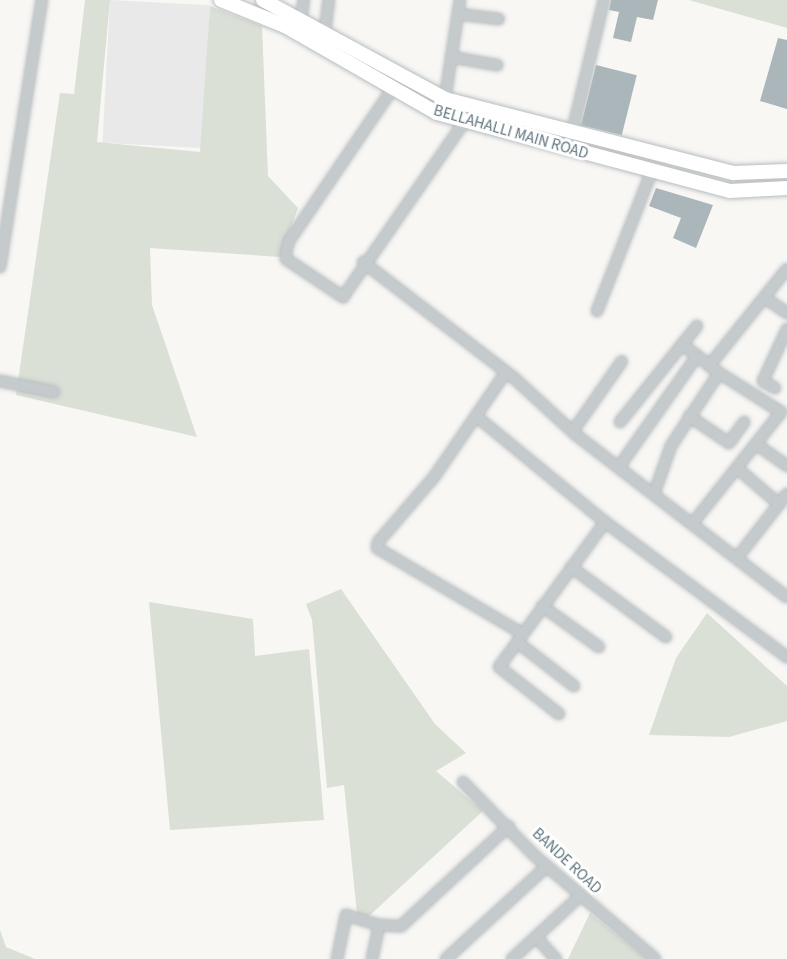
<!DOCTYPE html>
<style>
body{margin:0}
#map{position:relative;width:787px;height:959px;overflow:hidden;background:#f8f7f4;font-family:"Source Sans 3",sans-serif}
div>[style]{position:absolute}
.built>*{inset:0;background:#e8e9e8;transform-origin:0 0}
.green>*{inset:0;background:#dae0d5}
.building>*{inset:0;background:#abb6ba;transform-origin:0 0}
.roads{filter:drop-shadow(0 0 2px #b8bdc0) drop-shadow(0 0 2px #b8bdc0)}
.minor>*{height:10px;margin:-5px;padding:0 5px;transform-origin:5px;border-radius:5px;background:#c5cacc}
.major>*{height:14px;margin:-7px;padding:0 7px;transform-origin:7px;border-radius:7px;background:#fff}
span{translate:-50% -50%;white-space:nowrap;text-align:center;line-height:1.15;-webkit-text-stroke:6px #fff;paint-order:stroke}
.street-label{font-size:16px;color:#617681}
</style>
<div id="map">
<div class="built">
<div style="left:110px;top:0;width:100px;height:143px;rotate:3deg"></div>
</div>
<div class="green">
<div style="clip-path:polygon(85px 0,110px 0,97px 142px,200px 152px,210px 6px,262px 26px,268px 176px,298px 208px,280px 257px,150px 248px,152px 305px,197px 437px,16px 395px,60px 93px,74px 94px)"></div>
<div style="clip-path:polygon(689px 0,787px 0,787px 28px)"></div>
<div style="clip-path:polygon(341px 589px,435px 724px,466px 753px,436px 771px,483px 811px,368px 917px,357px 914px,344px 785px,327px 788px,312px 620px,306px 604px)"></div>
<div style="clip-path:polygon(149px 602px,253px 619px,255px 656px,309px 649px,324px 820px,170px 830px)"></div>
<div style="clip-path:polygon(707px 613px,787px 686px,787px 721px,729px 737px,649px 735px,676px 658px)"></div>
<div style="clip-path:polygon(590px 913px,646px 959px,568px 959px)"></div>
<div style="clip-path:polygon(0 930px,6px 947px,35px 959px,0 959px)"></div>
</div>
<div class="building">
<div style="clip-path:polygon(611px 0,658px 0,653px 20px,637px 17px,631px 42px,613px 38px,619px 12px,609px 10px)"></div>
<div style="clip-path:polygon(778px 38px,787px 40px,787px 109px,760px 101px)"></div>
<div style="left:596px;top:65px;width:42px;height:62px;rotate:14deg"></div>
<div style="clip-path:polygon(656px 188px,713px 205px,696px 248px,673px 238px,681px 218px,649px 206px)"></div>
</div>
<div class="roads">
<div class="minor">
<div style="left:458px;top:14px;width:41px;rotate:7deg"></div>
<div style="left:301px;top:18px;width:18px;rotate:-81deg"></div>
<div style="left:325px;top:31px;width:31px;rotate:-83deg"></div>
<div style="left:451px;top:57px;width:47px;rotate:9.9deg"></div>
<div style="left:393px;top:88px;width:185px;rotate:124.2deg"></div>
<div style="left:289px;top:241px;width:11px;rotate:105deg"></div>
<div style="left:286px;top:252px;width:7px;rotate:90deg"></div>
<div style="left:286px;top:259px;width:69px;rotate:33.7deg"></div>
<div style="left:343px;top:297px;width:214px;rotate:-55.3deg"></div>
<div style="left:445px;top:99px;width:100px;rotate:-81.4deg"></div>
<div style="left:568px;top:150px;width:154px;rotate:-76.5deg"></div>
<div style="left:363px;top:262px;width:190px;rotate:37.5deg"></div>
<div style="left:514px;top:378px;width:83px;rotate:42.6deg"></div>
<div style="left:575px;top:434px;width:267px;rotate:37.6deg"></div>
<div style="left:0;top:267px;width:270px;rotate:-81.1deg"></div>
<div style="left:765px;top:298px;width:27px;rotate:34deg"></div>
<div style="left:597px;top:311px;width:150px;rotate:-68.6deg"></div>
<div style="left:709px;top:366px;width:124px;rotate:-51.2deg"></div>
<div style="left:506px;top:372px;width:127px;rotate:124.4deg"></div>
<div style="left:434px;top:477px;width:86px;rotate:130.7deg"></div>
<div style="left:378px;top:542px;width:6px;rotate:99deg"></div>
<div style="left:377px;top:548px;width:169px;rotate:30.5deg"></div>
<div style="left:0;top:381px;width:55px;rotate:11.5deg"></div>
<div style="left:775px;top:388px;width:14px;rotate:-150deg"></div>
<div style="left:763px;top:381px;width:57px;rotate:-65.2deg"></div>
<div style="left:476px;top:416px;width:167px;rotate:39.4deg"></div>
<div style="left:605px;top:522px;width:227px;rotate:36.6deg"></div>
<div style="left:689px;top:416px;width:48px;rotate:34deg"></div>
<div style="left:729px;top:443px;width:26px;rotate:-54deg"></div>
<div style="left:620px;top:422px;width:123px;rotate:-51.3deg"></div>
<div style="left:573px;top:431px;width:85px;rotate:-55deg"></div>
<div style="left:756px;top:444px;width:38px;rotate:35deg"></div>
<div style="left:619px;top:467px;width:136px;rotate:-54.9deg"></div>
<div style="left:654px;top:494px;width:51px;rotate:-70.5deg"></div>
<div style="left:671px;top:446px;width:87px;rotate:-56.7deg"></div>
<div style="left:719px;top:373px;width:47px;rotate:-141.9deg"></div>
<div style="left:779px;top:504px;width:13px;rotate:-51deg"></div>
<div style="left:692px;top:524px;width:143px;rotate:-51.5deg"></div>
<div style="left:781px;top:412px;width:73px;rotate:-147.8deg"></div>
<div style="left:737px;top:558px;width:68px;rotate:-52.1deg"></div>
<div style="left:779px;top:504px;width:55px;rotate:-139.4deg"></div>
<div style="left:571px;top:567px;width:118px;rotate:36.4deg"></div>
<div style="left:542px;top:606px;width:70px;rotate:35.7deg"></div>
<div style="left:517px;top:642px;width:72px;rotate:37.7deg"></div>
<div style="left:559px;top:714px;width:76px;rotate:-141.9deg"></div>
<div style="left:499px;top:667px;width:180px;rotate:-53.8deg"></div>
<div style="left:463px;top:782px;width:103px;rotate:45.8deg"></div>
<div style="left:535px;top:856px;width:158px;rotate:40.6deg"></div>
<div style="left:536px;top:937px;width:30px;rotate:48deg"></div>
<div style="left:337px;top:959px;width:45px;rotate:-78.4deg"></div>
<div style="left:346px;top:915px;width:34px;rotate:17deg"></div>
<div style="left:379px;top:925px;width:22px;rotate:3deg"></div>
<div style="left:401px;top:926px;width:147px;rotate:-42.8deg"></div>
<div style="left:372px;top:959px;width:35px;rotate:-78deg"></div>
<div style="left:446px;top:959px;width:137px;rotate:-42.6deg"></div>
<div style="left:512px;top:959px;width:94px;rotate:-42.8deg"></div>
</div>
<div class="major">
<div style="left:221px;top:0;width:69px;rotate:22.1deg"></div>
<div style="left:285px;top:26px;width:175px;rotate:29.8deg"></div>
<div style="left:437px;top:113px;width:303px;rotate:14.9deg"></div>
<div style="left:730px;top:191px;width:57px;rotate:-3deg"></div>
<div style="left:263px;top:0;width:207px;rotate:28.5deg"></div>
<div style="left:445px;top:99px;width:298px;rotate:14.4deg"></div>
<div style="left:734px;top:173px;width:53px;rotate:-2.2deg"></div>
</div>
</div>
<div class="street-label">
<span style="left:511px;top:132px;rotate:16deg">BELLAHALLI MAIN ROAD</span>
<span style="left:567px;top:861px;rotate:43deg">BANDE ROAD</span>
</div>
</div>
